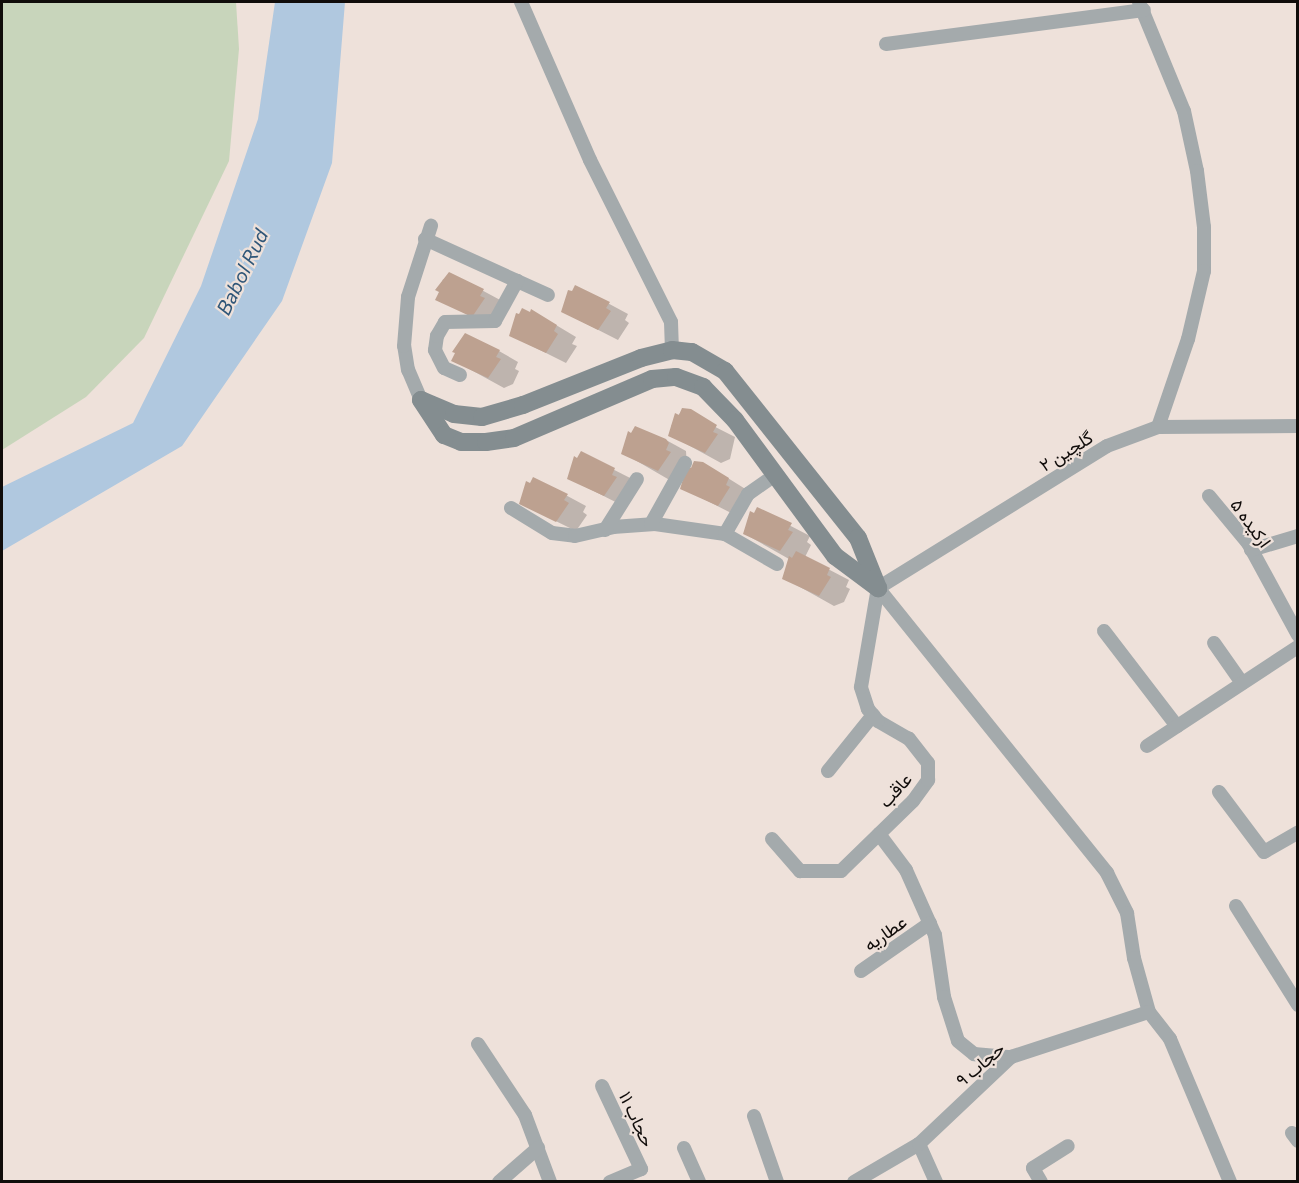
<!DOCTYPE html>
<meta charset="utf-8">
<style>
body{margin:0}
#map{position:relative;width:1299px;height:1183px;overflow:hidden;background:#eee1da;font-family:Commissioner,Vazirmatn,sans-serif}
div>[style]{position:absolute}
.green>*{inset:0;background:#c8d5bb}
.water>*{inset:0;background:#b0c8df}
.shadow>*{inset:0;background:#0003;transform-origin:0 0}
.building>*{inset:0;background:#bda190}
.street>*{height:14px;margin:-7px;padding:0 7px;transform-origin:7px;border-radius:7px;background:#a4aaac}
.secondary>*{height:18px;margin:-9px;padding:0 9px;transform-origin:9px;border-radius:9px;background:#848d90}
span{translate:-50% -50%;white-space:nowrap;text-align:center;line-height:1.15;-webkit-text-stroke:4.5px #eee1da;paint-order:stroke}
.street-label{font-size:18px;color:#100c0a}
.water-label{font-size:20px;color:#2f5678;font-style:italic}
.frame{position:absolute;inset:0;border:3px solid #100c0a;pointer-events:none}
</style>
<div id="map">
<div class="green">
<div style="clip-path:polygon(2px 2px,236px 2px,239px 49px,229px 161px,144px 338px,86px 397px,2px 450px)"></div>
</div>
<div class="water">
<div style="clip-path:polygon(275px 2px,345px 2px,332px 163px,282px 301px,182px 446px,2px 551px,2px 487px,133px 423px,201px 286px,258px 119px)"></div>
</div>
<div class="shadow">
<div style="clip-path:polygon(450px 273px,502px 301px,492px 327px,437px 299px,443px 279px,446px 281px)"></div>
<div style="clip-path:polygon(576px 286px,628px 314px,625px 320px,629px 323px,618px 340px,563px 312px)"></div>
<div style="clip-path:polygon(551px 322px,576px 337px,572px 344px,577px 346px,566px 363px,510px 335px)"></div>
<div style="clip-path:polygon(499px 351px,518px 362px,515px 369px,519px 371px,513px 384px,504px 388px,453px 360px)"></div>
<div style="clip-path:polygon(682px 410px,735px 437px,730px 459px,721px 463px,670px 435px,674px 428px,671px 426px)"></div>
<div style="clip-path:polygon(666px 440px,686px 451px,687px 468px,723px 475px,747px 490px,737px 516px,682px 488px,686px 476px,673px 482px,623px 453px)"></div>
<div style="left:581px;top:453px;width:59px;height:28px;rotate:27deg"></div>
<div style="clip-path:polygon(534px 478px,586px 506px,583px 512px,587px 515px,576px 531px,521px 504px)"></div>
<div style="clip-path:polygon(758px 509px,810px 536px,807px 542px,811px 545px,805px 557px,849px 580px,846px 587px,850px 589px,844px 602px,834px 606px,784px 578px,789px 559px,745px 534px)"></div>
</div>
<div class="building">
<div style="clip-path:polygon(449px 272px,484px 289px,480px 296px,485px 298px,472px 317px,435px 300px,439px 292px,435px 290px)"></div>
<div style="clip-path:polygon(575px 285px,610px 302px,606px 308px,611px 311px,598px 330px,561px 312px,568px 290px,572px 291px)"></div>
<div style="clip-path:polygon(522px 308px,530px 312px,531px 309px,557px 325px,554px 331px,558px 334px,546px 353px,509px 336px,516px 313px,519px 314px)"></div>
<div style="clip-path:polygon(465px 333px,500px 350px,496px 357px,501px 359px,488px 378px,451px 361px,455px 353px,452px 352px)"></div>
<div style="clip-path:polygon(682px 408px,691px 409px,717px 425px,713px 432px,718px 434px,705px 453px,668px 436px,675px 413px,679px 415px)"></div>
<div style="clip-path:polygon(635px 426px,666px 439px,669px 443px,666px 450px,671px 452px,658px 471px,621px 454px,628px 431px,631px 433px)"></div>
<div style="clip-path:polygon(581px 451px,615px 468px,612px 475px,617px 477px,604px 496px,567px 479px,574px 456px,577px 458px)"></div>
<div style="clip-path:polygon(694px 461px,703px 462px,729px 478px,726px 485px,730px 487px,718px 506px,680px 489px,687px 466px,691px 468px)"></div>
<div style="clip-path:polygon(533px 477px,568px 494px,564px 500px,569px 503px,556px 522px,519px 504px,526px 481px,530px 483px)"></div>
<div style="clip-path:polygon(757px 507px,792px 523px,788px 530px,793px 532px,780px 551px,743px 534px,750px 511px,754px 513px)"></div>
<div style="clip-path:polygon(796px 551px,830px 568px,827px 575px,831px 577px,819px 596px,782px 579px,789px 556px,792px 558px)"></div>
</div>
<div class="street">
<div style="left:521px;top:2px;width:172px;rotate:66.4deg"></div>
<div style="left:590px;top:160px;width:181px;rotate:63.4deg"></div>
<div style="left:671px;top:322px;width:28px;rotate:88deg"></div>
<div style="left:1139px;top:2px;width:118px;rotate:67.6deg"></div>
<div style="left:1184px;top:111px;width:61px;rotate:77.8deg"></div>
<div style="left:1197px;top:171px;width:56px;rotate:82.9deg"></div>
<div style="left:1204px;top:227px;width:44px;rotate:90deg"></div>
<div style="left:1204px;top:271px;width:70px;rotate:103.2deg"></div>
<div style="left:1188px;top:339px;width:93px;rotate:108.8deg"></div>
<div style="left:886px;top:44px;width:260px;rotate:-7.5deg"></div>
<div style="left:425px;top:239px;width:135px;rotate:24.5deg"></div>
<div style="left:460px;top:375px;width:17px;rotate:-156deg"></div>
<div style="left:444px;top:368px;width:20px;rotate:-117deg"></div>
<div style="left:435px;top:350px;width:14px;rotate:-82deg"></div>
<div style="left:437px;top:336px;width:16px;rotate:-60deg"></div>
<div style="left:445px;top:322px;width:50px;rotate:-1.1deg"></div>
<div style="left:495px;top:321px;width:46px;rotate:-61.2deg"></div>
<div style="left:421px;top:400px;width:33px;rotate:-113deg"></div>
<div style="left:408px;top:370px;width:24px;rotate:-99deg"></div>
<div style="left:404px;top:346px;width:49px;rotate:-85.3deg"></div>
<div style="left:408px;top:297px;width:75px;rotate:-72.1deg"></div>
<div style="left:1209px;top:496px;width:61px;rotate:50.3deg"></div>
<div style="left:1248px;top:543px;width:105px;rotate:61.5deg"></div>
<div style="left:511px;top:508px;width:48px;rotate:31.4deg"></div>
<div style="left:552px;top:533px;width:23px;rotate:7deg"></div>
<div style="left:575px;top:536px;width:39px;rotate:-13deg"></div>
<div style="left:613px;top:527px;width:42px;rotate:-4.1deg"></div>
<div style="left:655px;top:524px;width:71px;rotate:8.1deg"></div>
<div style="left:725px;top:534px;width:60px;rotate:30deg"></div>
<div style="left:651px;top:524px;width:70px;rotate:-60.9deg"></div>
<div style="left:605px;top:530px;width:60px;rotate:-57.9deg"></div>
<div style="left:725px;top:534px;width:46px;rotate:-60.1deg"></div>
<div style="left:748px;top:494px;width:33px;rotate:-35deg"></div>
<div style="left:1251px;top:550px;width:49px;rotate:-16.6deg"></div>
<div style="left:878px;top:588px;width:366px;rotate:51.2deg"></div>
<div style="left:1107px;top:873px;width:45px;rotate:63.4deg"></div>
<div style="left:1127px;top:913px;width:46px;rotate:81.2deg"></div>
<div style="left:1134px;top:958px;width:56px;rotate:74.5deg"></div>
<div style="left:1149px;top:1012px;width:34px;rotate:52deg"></div>
<div style="left:1170px;top:1039px;width:155px;rotate:67.2deg"></div>
<div style="left:878px;top:588px;width:269px;rotate:-31.8deg"></div>
<div style="left:1107px;top:446px;width:54px;rotate:-20.4deg"></div>
<div style="left:1158px;top:427px;width:140px;rotate:-0.4deg"></div>
<div style="left:1104px;top:631px;width:120px;rotate:52.5deg"></div>
<div style="left:1214px;top:643px;width:49px;rotate:55deg"></div>
<div style="left:1147px;top:746px;width:181px;rotate:-33.3deg"></div>
<div style="left:828px;top:771px;width:72px;rotate:-51.2deg"></div>
<div style="left:1219px;top:792px;width:75px;rotate:53.1deg"></div>
<div style="left:1264px;top:852px;width:39px;rotate:-30deg"></div>
<div style="left:879px;top:834px;width:45px;rotate:53.1deg"></div>
<div style="left:906px;top:870px;width:71px;rotate:66deg"></div>
<div style="left:935px;top:935px;width:63px;rotate:81.7deg"></div>
<div style="left:944px;top:997px;width:46px;rotate:72.3deg"></div>
<div style="left:958px;top:1041px;width:21px;rotate:39deg"></div>
<div style="left:974px;top:1054px;width:37px;rotate:5deg"></div>
<div style="left:772px;top:839px;width:43px;rotate:48.8deg"></div>
<div style="left:800px;top:871px;width:41px"></div>
<div style="left:841px;top:871px;width:100px;rotate:-44.2deg"></div>
<div style="left:913px;top:801px;width:26px;rotate:-54deg"></div>
<div style="left:928px;top:780px;width:17px;rotate:-90deg"></div>
<div style="left:928px;top:763px;width:31px;rotate:-128deg"></div>
<div style="left:909px;top:739px;width:36px;rotate:-150deg"></div>
<div style="left:878px;top:721px;width:16px;rotate:-130deg"></div>
<div style="left:868px;top:709px;width:23px;rotate:-108deg"></div>
<div style="left:861px;top:687px;width:100px;rotate:-80.3deg"></div>
<div style="left:1236px;top:906px;width:117px;rotate:57.9deg"></div>
<div style="left:861px;top:971px;width:84px;rotate:-34.8deg"></div>
<div style="left:478px;top:1044px;width:85px;rotate:56.5deg"></div>
<div style="left:525px;top:1115px;width:72px;rotate:69.5deg"></div>
<div style="left:602px;top:1086px;width:92px;rotate:64.8deg"></div>
<div style="left:641px;top:1169px;width:34px;rotate:157deg"></div>
<div style="left:754px;top:1116px;width:70px;rotate:70.8deg"></div>
<div style="left:1292px;top:1133px;width:10px;rotate:53deg"></div>
<div style="left:919px;top:1144px;width:42px;rotate:65.9deg"></div>
<div style="left:684px;top:1148px;width:37px;rotate:66deg"></div>
<div style="left:499px;top:1182px;width:52px;rotate:-41.1deg"></div>
<div style="left:854px;top:1182px;width:75px;rotate:-30.3deg"></div>
<div style="left:919px;top:1144px;width:127px;rotate:-43.4deg"></div>
<div style="left:1011px;top:1057px;width:145px;rotate:-18.1deg"></div>
<div style="left:1041px;top:1182px;width:16px;rotate:-120deg"></div>
<div style="left:1033px;top:1168px;width:41px;rotate:-32.2deg"></div>
</div>
<div class="secondary">
<div style="left:421px;top:400px;width:36px;rotate:23deg"></div>
<div style="left:454px;top:414px;width:28px;rotate:6deg"></div>
<div style="left:482px;top:417px;width:43px;rotate:-16.3deg"></div>
<div style="left:523px;top:405px;width:127px;rotate:-21.7deg"></div>
<div style="left:641px;top:358px;width:32px;rotate:-14deg"></div>
<div style="left:672px;top:350px;width:20px;rotate:6deg"></div>
<div style="left:692px;top:352px;width:38px;rotate:30deg"></div>
<div style="left:725px;top:371px;width:213px;rotate:51.5deg"></div>
<div style="left:858px;top:538px;width:54px;rotate:68.2deg"></div>
<div style="left:421px;top:400px;width:42px;rotate:56.7deg"></div>
<div style="left:444px;top:435px;width:18px;rotate:22deg"></div>
<div style="left:461px;top:442px;width:25px"></div>
<div style="left:486px;top:442px;width:28px;rotate:-8deg"></div>
<div style="left:514px;top:438px;width:150px;rotate:-23.1deg"></div>
<div style="left:652px;top:379px;width:24px;rotate:-5deg"></div>
<div style="left:676px;top:377px;width:29px;rotate:20deg"></div>
<div style="left:703px;top:387px;width:46px;rotate:45.9deg"></div>
<div style="left:735px;top:420px;width:169px;rotate:53.7deg"></div>
<div style="left:835px;top:556px;width:54px;rotate:36.7deg"></div>
</div>
<div class="street-label">
<span style="left:1066px;top:451px;rotate:-32deg">گلچین ۲</span>
<span style="left:1251px;top:523px;rotate:54deg">ارکیده ۵</span>
<span style="left:895px;top:790px;rotate:-48deg">عاقب</span>
<span style="left:885px;top:933px;rotate:-35deg">عطاریه</span>
<span style="left:980px;top:1064px;rotate:-40deg">حجاب ۹</span>
<span style="left:637px;top:1119px;rotate:65deg">حجاب ۱۱</span>
</div>
<div class="water-label">
<span style="left:242px;top:272px;rotate:-64deg">Babol Rud</span>
</div>
<div class="frame"></div>
</div>
